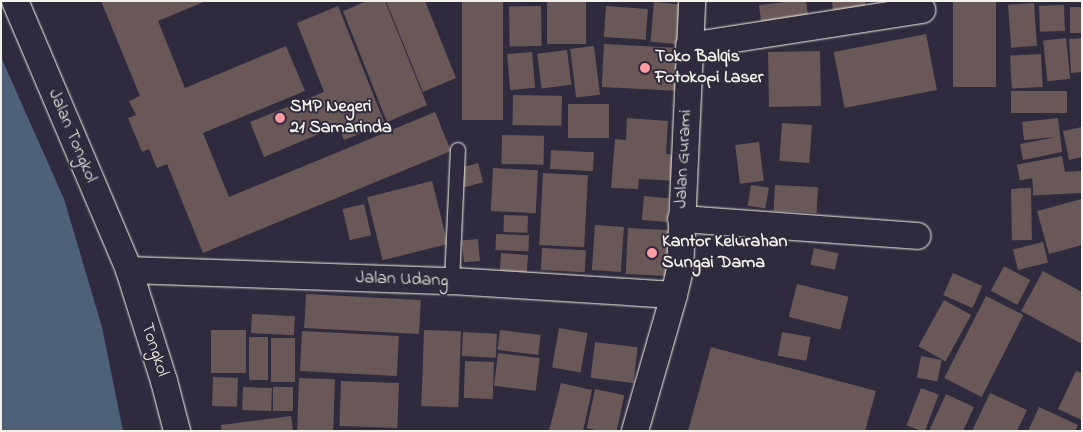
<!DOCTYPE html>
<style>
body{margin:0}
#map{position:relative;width:1083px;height:432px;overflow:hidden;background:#2f2a3d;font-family:"Indie Flower",sans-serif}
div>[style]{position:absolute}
.water>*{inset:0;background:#4e6179}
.building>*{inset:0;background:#695857;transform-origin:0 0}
.roads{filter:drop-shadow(0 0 1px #f4f1e8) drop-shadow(0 0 1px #f4f1e8)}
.service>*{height:14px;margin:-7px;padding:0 7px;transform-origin:7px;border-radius:7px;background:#2f2a3d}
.minor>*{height:26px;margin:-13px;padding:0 13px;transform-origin:13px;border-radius:13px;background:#2f2a3d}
.dots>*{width:14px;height:14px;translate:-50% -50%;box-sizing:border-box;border:2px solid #2f2a3d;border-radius:50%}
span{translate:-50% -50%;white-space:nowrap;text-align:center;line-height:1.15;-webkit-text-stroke:4px #2f2a3d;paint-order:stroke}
.poi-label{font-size:18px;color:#f4f1e8;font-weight:700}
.left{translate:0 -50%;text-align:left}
.street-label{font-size:18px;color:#f4f1e8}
.frame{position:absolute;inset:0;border:2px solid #f4f1e8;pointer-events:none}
</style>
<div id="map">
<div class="water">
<div style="clip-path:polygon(1px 57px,64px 199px,102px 327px,123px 431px,1px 431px)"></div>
</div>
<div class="building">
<div style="clip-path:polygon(101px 1px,206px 1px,158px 21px,185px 88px,286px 46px,305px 91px,203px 133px,229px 197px,435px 112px,451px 151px,203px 253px,167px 164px,157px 168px,149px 149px,142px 152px,128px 118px,136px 115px,129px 101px,140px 96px)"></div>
<div style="clip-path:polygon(367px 1px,385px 1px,427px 105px,387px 122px,343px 11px)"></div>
<div style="clip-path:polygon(386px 1px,425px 1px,456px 78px,423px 92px)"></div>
<div style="left:462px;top:1px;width:41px;height:119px"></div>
<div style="left:547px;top:1px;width:39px;height:43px"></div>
<div style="clip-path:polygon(794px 1px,806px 1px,809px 23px,762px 29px,759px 5px)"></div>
<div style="clip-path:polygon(832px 1px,865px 1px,866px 15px,834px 19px)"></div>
<div style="left:953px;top:1px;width:43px;height:86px"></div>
<div style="left:654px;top:2px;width:34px;height:40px;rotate:5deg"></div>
<div style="left:1034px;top:3px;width:43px;height:26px;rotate:86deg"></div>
<div style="left:1064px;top:5px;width:26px;height:25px;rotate:88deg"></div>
<div style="clip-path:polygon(338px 6px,385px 124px,344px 140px,338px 126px,264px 157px,250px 122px,324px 92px,297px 23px)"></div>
<div style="left:541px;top:6px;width:40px;height:32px;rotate:89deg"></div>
<div style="left:606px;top:6px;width:42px;height:31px;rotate:4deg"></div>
<div style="left:1070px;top:7px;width:12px;height:26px"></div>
<div style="left:926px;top:34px;width:57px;height:94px;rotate:79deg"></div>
<div style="left:1066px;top:38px;width:41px;height:23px;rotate:84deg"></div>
<div style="clip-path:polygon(1082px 38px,1082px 72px,1071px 73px,1069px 39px)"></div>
<div style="left:604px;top:44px;width:84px;height:43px;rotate:3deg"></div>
<div style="left:594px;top:46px;width:49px;height:24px;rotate:83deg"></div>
<div style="left:567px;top:50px;width:35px;height:30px;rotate:83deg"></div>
<div style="left:820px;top:51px;width:55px;height:52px;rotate:89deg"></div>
<div style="left:532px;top:52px;width:36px;height:25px;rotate:85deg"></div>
<div style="left:1041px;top:54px;width:33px;height:31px;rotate:87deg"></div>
<div style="left:1067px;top:91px;width:22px;height:56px;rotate:90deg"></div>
<div style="left:513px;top:95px;width:49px;height:30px;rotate:1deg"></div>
<div style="left:568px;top:104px;width:41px;height:34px"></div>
<div style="clip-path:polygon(627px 118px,668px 121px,666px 154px,681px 155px,679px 181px,639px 179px,638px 189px,611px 188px,615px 139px,626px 140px)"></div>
<div style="clip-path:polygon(1058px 118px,1062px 152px,1023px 160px,1020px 144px,1057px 137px,1024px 140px,1022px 122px)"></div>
<div style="left:782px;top:123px;width:30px;height:38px;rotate:4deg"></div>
<div style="clip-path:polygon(1082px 127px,1082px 157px,1069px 160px,1063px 131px)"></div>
<div style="left:502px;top:135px;width:42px;height:29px;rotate:1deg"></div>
<div style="left:759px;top:142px;width:39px;height:24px;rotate:83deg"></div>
<div style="left:551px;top:150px;width:43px;height:19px;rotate:3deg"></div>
<div style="left:1062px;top:156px;width:16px;height:46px;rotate:79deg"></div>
<div style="left:478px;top:163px;width:20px;height:21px;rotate:75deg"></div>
<div style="left:493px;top:168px;width:45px;height:43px;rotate:3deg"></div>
<div style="left:1081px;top:171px;width:22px;height:49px;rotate:87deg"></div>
<div style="left:543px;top:173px;width:45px;height:72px;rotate:3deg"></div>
<div style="left:432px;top:181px;width:65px;height:67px;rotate:76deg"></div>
<div style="left:751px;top:185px;width:18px;height:21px;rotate:9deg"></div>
<div style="left:775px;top:185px;width:43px;height:26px;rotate:3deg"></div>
<div style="left:1031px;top:188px;width:52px;height:20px;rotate:89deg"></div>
<div style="left:644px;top:196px;width:25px;height:24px;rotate:5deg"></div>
<div style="clip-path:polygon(1082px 199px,1082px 245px,1049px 254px,1037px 211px)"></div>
<div style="left:364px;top:204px;width:32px;height:22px;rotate:77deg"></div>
<div style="left:504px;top:215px;width:24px;height:17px;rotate:2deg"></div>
<div style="left:595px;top:225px;width:29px;height:45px;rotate:4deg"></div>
<div style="left:628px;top:228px;width:51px;height:46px;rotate:3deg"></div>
<div style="left:496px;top:234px;width:33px;height:16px;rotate:2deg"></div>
<div style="left:478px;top:239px;width:22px;height:16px;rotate:85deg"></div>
<div style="left:1043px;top:242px;width:21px;height:31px;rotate:76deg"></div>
<div style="left:542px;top:248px;width:44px;height:22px;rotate:3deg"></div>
<div style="left:814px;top:248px;width:25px;height:17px;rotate:12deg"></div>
<div style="left:501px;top:253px;width:27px;height:19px;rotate:4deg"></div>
<div style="left:1004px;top:266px;width:30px;height:28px;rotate:28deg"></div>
<div style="clip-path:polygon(1043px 271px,1082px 292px,1082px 344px,1021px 311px)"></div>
<div style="left:953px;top:273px;width:32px;height:24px;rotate:24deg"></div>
<div style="left:797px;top:284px;width:53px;height:34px;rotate:14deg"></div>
<div style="left:306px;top:294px;width:115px;height:34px;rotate:3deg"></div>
<div style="left:986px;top:296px;width:42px;height:92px;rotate:27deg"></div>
<div style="left:944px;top:300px;width:31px;height:53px;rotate:29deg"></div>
<div style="left:252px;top:314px;width:43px;height:19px;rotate:3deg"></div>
<div style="left:559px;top:328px;width:29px;height:40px;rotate:10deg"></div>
<div style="left:211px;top:330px;width:35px;height:43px"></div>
<div style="left:424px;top:330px;width:37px;height:76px;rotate:2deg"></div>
<div style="left:500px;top:330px;width:41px;height:20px;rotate:7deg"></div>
<div style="left:302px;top:331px;width:97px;height:40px;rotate:3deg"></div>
<div style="left:463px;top:332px;width:34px;height:24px;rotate:3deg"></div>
<div style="left:782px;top:332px;width:29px;height:24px;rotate:10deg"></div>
<div style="left:249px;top:337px;width:19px;height:43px"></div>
<div style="left:271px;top:338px;width:24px;height:44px"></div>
<div style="left:595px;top:342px;width:43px;height:36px;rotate:7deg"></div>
<div style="clip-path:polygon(711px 347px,876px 391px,865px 431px,688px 431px)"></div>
<div style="left:498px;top:353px;width:42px;height:33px;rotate:7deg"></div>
<div style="left:921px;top:356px;width:21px;height:22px;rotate:11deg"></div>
<div style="left:465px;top:361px;width:29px;height:37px;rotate:2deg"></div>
<div style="clip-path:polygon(1076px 371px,1082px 373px,1082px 420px,1058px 409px)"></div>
<div style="left:213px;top:377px;width:25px;height:29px;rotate:2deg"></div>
<div style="left:299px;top:378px;width:36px;height:53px;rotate:2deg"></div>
<div style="left:341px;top:381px;width:58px;height:45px;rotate:2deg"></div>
<div style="clip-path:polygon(561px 383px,592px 390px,583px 431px,549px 431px)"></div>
<div style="left:243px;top:387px;width:29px;height:23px;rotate:2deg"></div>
<div style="left:273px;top:387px;width:20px;height:24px"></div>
<div style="left:921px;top:388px;width:19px;height:40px;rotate:21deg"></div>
<div style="left:595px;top:389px;width:30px;height:40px;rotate:12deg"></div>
<div style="clip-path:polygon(990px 393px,1027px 410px,1017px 431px,972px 431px)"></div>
<div style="clip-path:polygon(946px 394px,974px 407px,963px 431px,929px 431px)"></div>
<div style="clip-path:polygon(1039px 407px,1078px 425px,1075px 431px,1028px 431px)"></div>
<div style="clip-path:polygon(291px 416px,293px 431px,222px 431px,221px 425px)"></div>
</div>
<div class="roads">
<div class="service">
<div style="left:452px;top:281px;width:131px;rotate:-87.4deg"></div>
</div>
<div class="minor">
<div style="left:15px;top:1px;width:292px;rotate:67deg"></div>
<div style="left:129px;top:270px;width:116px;rotate:72.5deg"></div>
<div style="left:164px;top:381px;width:52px;rotate:75.4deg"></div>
<div style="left:689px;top:46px;width:236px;rotate:-8.8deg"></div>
<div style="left:681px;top:219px;width:237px;rotate:4.1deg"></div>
<div style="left:129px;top:270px;width:323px;rotate:2deg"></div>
<div style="left:452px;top:281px;width:222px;rotate:3.6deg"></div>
<div style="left:635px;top:431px;width:141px;rotate:-74deg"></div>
<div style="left:674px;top:295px;width:26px;rotate:-77deg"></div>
<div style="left:680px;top:270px;width:269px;rotate:-87.4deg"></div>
</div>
</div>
<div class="dots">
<div style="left:645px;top:68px;background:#ff9aa2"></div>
<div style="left:280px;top:118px;background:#ff9aa2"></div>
<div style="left:652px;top:253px;background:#ff9aa2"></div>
</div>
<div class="poi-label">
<span class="left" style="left:655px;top:68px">Toko Balqis<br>Fotokopi Laser</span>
<span class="left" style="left:290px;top:118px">SMP Negeri<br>21 Samarinda</span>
<span class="left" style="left:662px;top:253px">Kantor Kelurahan<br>Sungai Dama</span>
</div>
<div class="street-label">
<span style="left:72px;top:136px;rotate:67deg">Jalan Tongkol</span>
<span style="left:684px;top:159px;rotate:-87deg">Jalan Gurami</span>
<span style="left:402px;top:280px;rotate:2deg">Jalan Udang</span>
<span style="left:154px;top:350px;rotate:72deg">Tongkol</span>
</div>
<div class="frame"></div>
</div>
